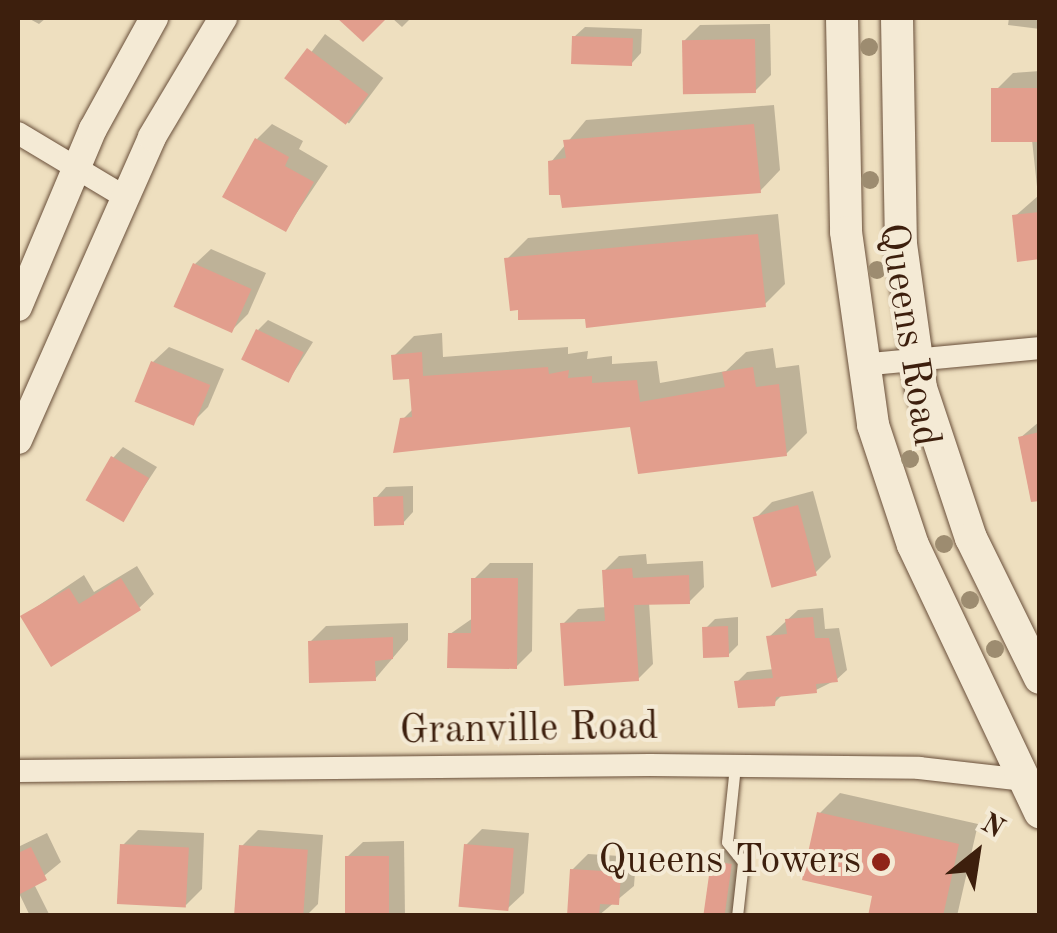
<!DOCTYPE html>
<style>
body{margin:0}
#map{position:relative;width:1057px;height:933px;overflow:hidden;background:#eedfbf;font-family:"Old Standard TT",serif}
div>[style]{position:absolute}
.shadow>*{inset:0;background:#0003;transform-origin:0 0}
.building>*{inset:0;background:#e29e8d;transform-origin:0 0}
.roads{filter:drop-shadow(0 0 2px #694f3a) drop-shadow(0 0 2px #694f3a)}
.service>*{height:11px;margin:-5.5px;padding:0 5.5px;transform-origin:5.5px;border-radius:5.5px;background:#f4ead5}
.minor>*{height:22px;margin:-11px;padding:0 11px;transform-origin:11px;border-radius:11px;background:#f4ead5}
.tertiary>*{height:28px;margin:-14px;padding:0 14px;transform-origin:14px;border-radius:14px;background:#f4ead5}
.secondary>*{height:32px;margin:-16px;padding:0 16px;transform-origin:16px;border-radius:16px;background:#f4ead5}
.trees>*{width:18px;height:18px;margin:-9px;border-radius:50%;background:#9d8c70}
.dots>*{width:28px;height:28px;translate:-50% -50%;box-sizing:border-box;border:5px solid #f4ead5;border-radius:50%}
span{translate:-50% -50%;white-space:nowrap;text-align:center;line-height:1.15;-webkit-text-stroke:8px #f4ead5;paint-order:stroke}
.street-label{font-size:40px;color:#3d1f0d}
.poi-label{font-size:40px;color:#3d1f0d}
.right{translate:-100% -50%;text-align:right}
.frame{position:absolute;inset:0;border:20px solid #3d1f0d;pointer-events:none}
.north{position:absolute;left:927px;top:803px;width:100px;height:100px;-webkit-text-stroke:8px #f4ead5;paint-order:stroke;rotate:30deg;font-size:28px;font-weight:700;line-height:40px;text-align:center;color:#3d1f0d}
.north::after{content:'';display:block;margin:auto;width:35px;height:45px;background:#3d1f0d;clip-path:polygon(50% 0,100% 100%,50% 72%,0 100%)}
</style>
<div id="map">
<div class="shadow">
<div style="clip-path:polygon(28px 18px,46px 18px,39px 24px)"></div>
<div style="clip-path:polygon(392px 18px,411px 18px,402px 27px)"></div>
<div style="clip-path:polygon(1009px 18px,1040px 18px,1040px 29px,1008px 25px)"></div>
<div style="clip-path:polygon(770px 24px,771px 75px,755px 91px,684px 41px,700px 25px)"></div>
<div style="clip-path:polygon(585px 27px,642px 29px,641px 53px,631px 64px,574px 37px)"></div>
<div style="left:325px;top:34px;width:73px;height:57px;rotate:37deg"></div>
<div style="clip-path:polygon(1040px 71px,1040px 257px,1015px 216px,1038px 196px,1032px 140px,993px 93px,1013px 73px)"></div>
<div style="clip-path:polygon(774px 105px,780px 170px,760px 191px,551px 162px,586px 120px)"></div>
<div style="clip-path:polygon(272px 124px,303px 141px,299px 149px,328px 166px,286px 229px,257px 139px)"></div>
<div style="clip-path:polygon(778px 214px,785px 284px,764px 305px,587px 317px,507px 259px,528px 238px)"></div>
<div style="clip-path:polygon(211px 249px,266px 273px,248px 314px,232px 330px,195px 264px)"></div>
<div style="clip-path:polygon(268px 320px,313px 342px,289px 380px,258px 330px)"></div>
<div style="clip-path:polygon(442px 333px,443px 357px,568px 347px,568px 354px,588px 351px,587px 359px,612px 356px,612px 364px,657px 361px,660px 383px,726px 371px,746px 352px,773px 348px,776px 368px,799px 365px,807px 433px,786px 454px,632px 425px,403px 419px,414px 408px,411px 376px,394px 356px,414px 336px)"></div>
<div style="clip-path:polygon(169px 347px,224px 369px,208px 407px,192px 423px,153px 362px)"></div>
<div style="clip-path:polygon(1040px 421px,1040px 498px,1020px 438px)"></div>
<div style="clip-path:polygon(123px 447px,157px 467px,123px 519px,113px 458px)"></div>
<div style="clip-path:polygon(413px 486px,413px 512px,403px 523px,376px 498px,386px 487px)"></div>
<div style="clip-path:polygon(813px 491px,831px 557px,815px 573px,756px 518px,772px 502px)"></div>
<div style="clip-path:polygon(646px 554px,647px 564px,703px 561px,704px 587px,689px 602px,649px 602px,653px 664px,638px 679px,563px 624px,578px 609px,607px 607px,604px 571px,619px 556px)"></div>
<div style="clip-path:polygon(490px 563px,533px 563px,532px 651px,516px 667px,450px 634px,473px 618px,474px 579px)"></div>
<div style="clip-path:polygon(137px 566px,154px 594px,139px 608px,23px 616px,84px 575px,94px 592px)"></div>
<div style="clip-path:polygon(823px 608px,825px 629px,839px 628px,847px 670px,836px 680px,816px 690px,784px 693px,774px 703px,737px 682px,747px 672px,774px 669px,769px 637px,798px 610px)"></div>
<div style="clip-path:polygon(738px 617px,738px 645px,728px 655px,705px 629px,715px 619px)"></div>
<div style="clip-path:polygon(408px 623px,408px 640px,375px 679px,310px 642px,326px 626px)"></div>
<div style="clip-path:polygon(840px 793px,978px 824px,957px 916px,870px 916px,875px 894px,820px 813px)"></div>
<div style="clip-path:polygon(482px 829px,529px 833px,524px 893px,508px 908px,466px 845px)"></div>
<div style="clip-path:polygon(138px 830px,204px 833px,202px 889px,186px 905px,122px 846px)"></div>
<div style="clip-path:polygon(258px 830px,323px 835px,318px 904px,306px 916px,237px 916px,242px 846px)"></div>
<div style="clip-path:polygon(47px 833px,61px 862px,34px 884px,50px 916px,30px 916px,18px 891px,18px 847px)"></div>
<div style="clip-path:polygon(404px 841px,405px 916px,348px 916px,347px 857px,363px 842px)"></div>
<div style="clip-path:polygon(734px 842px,751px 844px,741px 916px,706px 916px,713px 862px)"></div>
<div style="clip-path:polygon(588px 854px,636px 857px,634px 886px,598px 916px,572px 870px)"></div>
</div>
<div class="building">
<div style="clip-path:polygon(337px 18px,387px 18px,363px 42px)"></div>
<div style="left:572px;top:36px;width:61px;height:28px;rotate:2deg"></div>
<div style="left:755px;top:39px;width:54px;height:73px;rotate:89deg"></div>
<div style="left:307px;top:48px;width:77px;height:38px;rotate:37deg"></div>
<div style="left:1040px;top:88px;width:54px;height:49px;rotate:90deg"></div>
<div style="clip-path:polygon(754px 124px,761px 193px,562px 208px,560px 195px,549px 195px,548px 161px,566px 158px,563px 140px)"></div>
<div style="clip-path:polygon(255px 138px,289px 157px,285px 166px,314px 182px,286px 232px,222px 197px)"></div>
<div style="clip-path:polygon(1040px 212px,1040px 259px,1017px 262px,1012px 215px)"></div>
<div style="clip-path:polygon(758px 234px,766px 307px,586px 328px,585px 319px,518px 320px,518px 310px,510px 311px,504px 258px)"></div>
<div style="left:193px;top:263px;width:64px;height:48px;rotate:24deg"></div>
<div style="left:256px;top:329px;width:53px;height:34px;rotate:26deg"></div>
<div style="clip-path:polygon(422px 352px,423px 376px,548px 367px,549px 374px,569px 370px,568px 378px,592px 376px,592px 383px,637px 380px,640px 402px,725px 387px,722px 372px,753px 367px,756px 387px,779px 384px,787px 456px,638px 474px,630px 427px,393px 453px,400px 418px,412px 417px,409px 379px,393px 380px,391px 355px)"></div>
<div style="left:151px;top:361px;width:64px;height:44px;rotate:22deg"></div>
<div style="clip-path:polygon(1040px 432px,1040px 501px,1031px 502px,1018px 437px)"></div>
<div style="left:111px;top:456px;width:44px;height:51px;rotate:30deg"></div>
<div style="left:403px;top:496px;width:29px;height:30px;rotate:88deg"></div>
<div style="left:798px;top:505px;width:73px;height:47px;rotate:75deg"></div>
<div style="clip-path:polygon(632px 568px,633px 578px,689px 575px,690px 604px,634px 605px,639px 681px,564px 686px,560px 623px,605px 621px,602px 570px)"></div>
<div style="clip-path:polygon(121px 578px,141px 610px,51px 667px,20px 616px,69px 588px,79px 604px)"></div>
<div style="clip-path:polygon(471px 578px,518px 578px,517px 669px,447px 668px,448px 633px,471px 633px)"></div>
<div style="clip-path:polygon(813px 617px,815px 638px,829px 638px,838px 682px,816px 684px,817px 693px,776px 697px,775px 706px,738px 708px,734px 681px,773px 678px,766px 636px,787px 634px,785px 619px)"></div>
<div style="left:728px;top:626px;width:31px;height:26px;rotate:88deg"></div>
<div style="clip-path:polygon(393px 637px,393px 659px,375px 661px,376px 681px,309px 683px,308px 641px)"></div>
<div style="clip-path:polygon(817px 812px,959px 844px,943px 916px,868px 916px,872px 896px,802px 880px)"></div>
<div style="left:120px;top:844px;width:69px;height:60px;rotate:3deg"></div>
<div style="left:464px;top:844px;width:50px;height:63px;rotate:5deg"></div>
<div style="left:239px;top:845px;width:69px;height:71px;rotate:4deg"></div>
<div style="clip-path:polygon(31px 847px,47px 880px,18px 895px,18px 853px)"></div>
<div style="left:345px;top:856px;width:44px;height:60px"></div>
<div style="left:711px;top:861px;width:21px;height:55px;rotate:8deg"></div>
<div style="clip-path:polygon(570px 869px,621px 872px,619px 905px,600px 904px,599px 916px,567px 916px)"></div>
</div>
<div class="roads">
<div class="service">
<div style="left:735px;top:766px;width:76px;rotate:96deg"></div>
<div style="left:727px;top:842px;width:26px;rotate:51deg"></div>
<div style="left:743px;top:862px;width:54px;rotate:96.3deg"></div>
</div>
<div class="minor">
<div style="left:18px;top:133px;width:125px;rotate:30.9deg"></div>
<div style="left:861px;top:365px;width:180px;rotate:-5.4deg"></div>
<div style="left:18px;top:771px;width:632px;rotate:-0.54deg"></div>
<div style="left:650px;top:765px;width:269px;rotate:0.6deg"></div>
<div style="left:919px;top:768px;width:115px;rotate:6.5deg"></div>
</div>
<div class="tertiary">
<div style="left:18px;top:307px;width:193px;rotate:-67.2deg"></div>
<div style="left:93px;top:129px;width:127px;rotate:-61.2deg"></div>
<div style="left:18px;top:440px;width:331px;rotate:-66.1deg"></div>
<div style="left:152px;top:137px;width:139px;rotate:-59.2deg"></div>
</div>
<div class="secondary">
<div style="left:842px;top:18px;width:214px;rotate:88.9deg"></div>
<div style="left:846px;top:232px;width:195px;rotate:82deg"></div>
<div style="left:873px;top:425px;width:126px;rotate:71.6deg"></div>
<div style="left:913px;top:545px;width:296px;rotate:64.6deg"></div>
<div style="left:897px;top:18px;width:226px;rotate:89deg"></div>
<div style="left:901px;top:244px;width:145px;rotate:82.1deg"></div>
<div style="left:921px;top:388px;width:158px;rotate:71.6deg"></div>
<div style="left:971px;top:538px;width:156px;rotate:63.8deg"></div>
</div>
</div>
<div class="trees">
<div style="left:869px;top:47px"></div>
<div style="left:870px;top:180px"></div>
<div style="left:877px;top:270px"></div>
<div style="left:910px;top:459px"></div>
<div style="left:944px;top:544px"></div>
<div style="left:970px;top:600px"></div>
<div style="left:995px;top:649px"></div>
</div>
<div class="dots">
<div style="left:881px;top:862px;background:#8f2418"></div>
</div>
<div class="street-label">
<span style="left:908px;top:335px;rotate:81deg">Queens Road</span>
<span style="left:529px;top:730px;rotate:-1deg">Granville Road</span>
</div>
<div class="poi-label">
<span class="right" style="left:861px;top:862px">Queens Towers</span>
</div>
<div class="frame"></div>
<div class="north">N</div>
</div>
